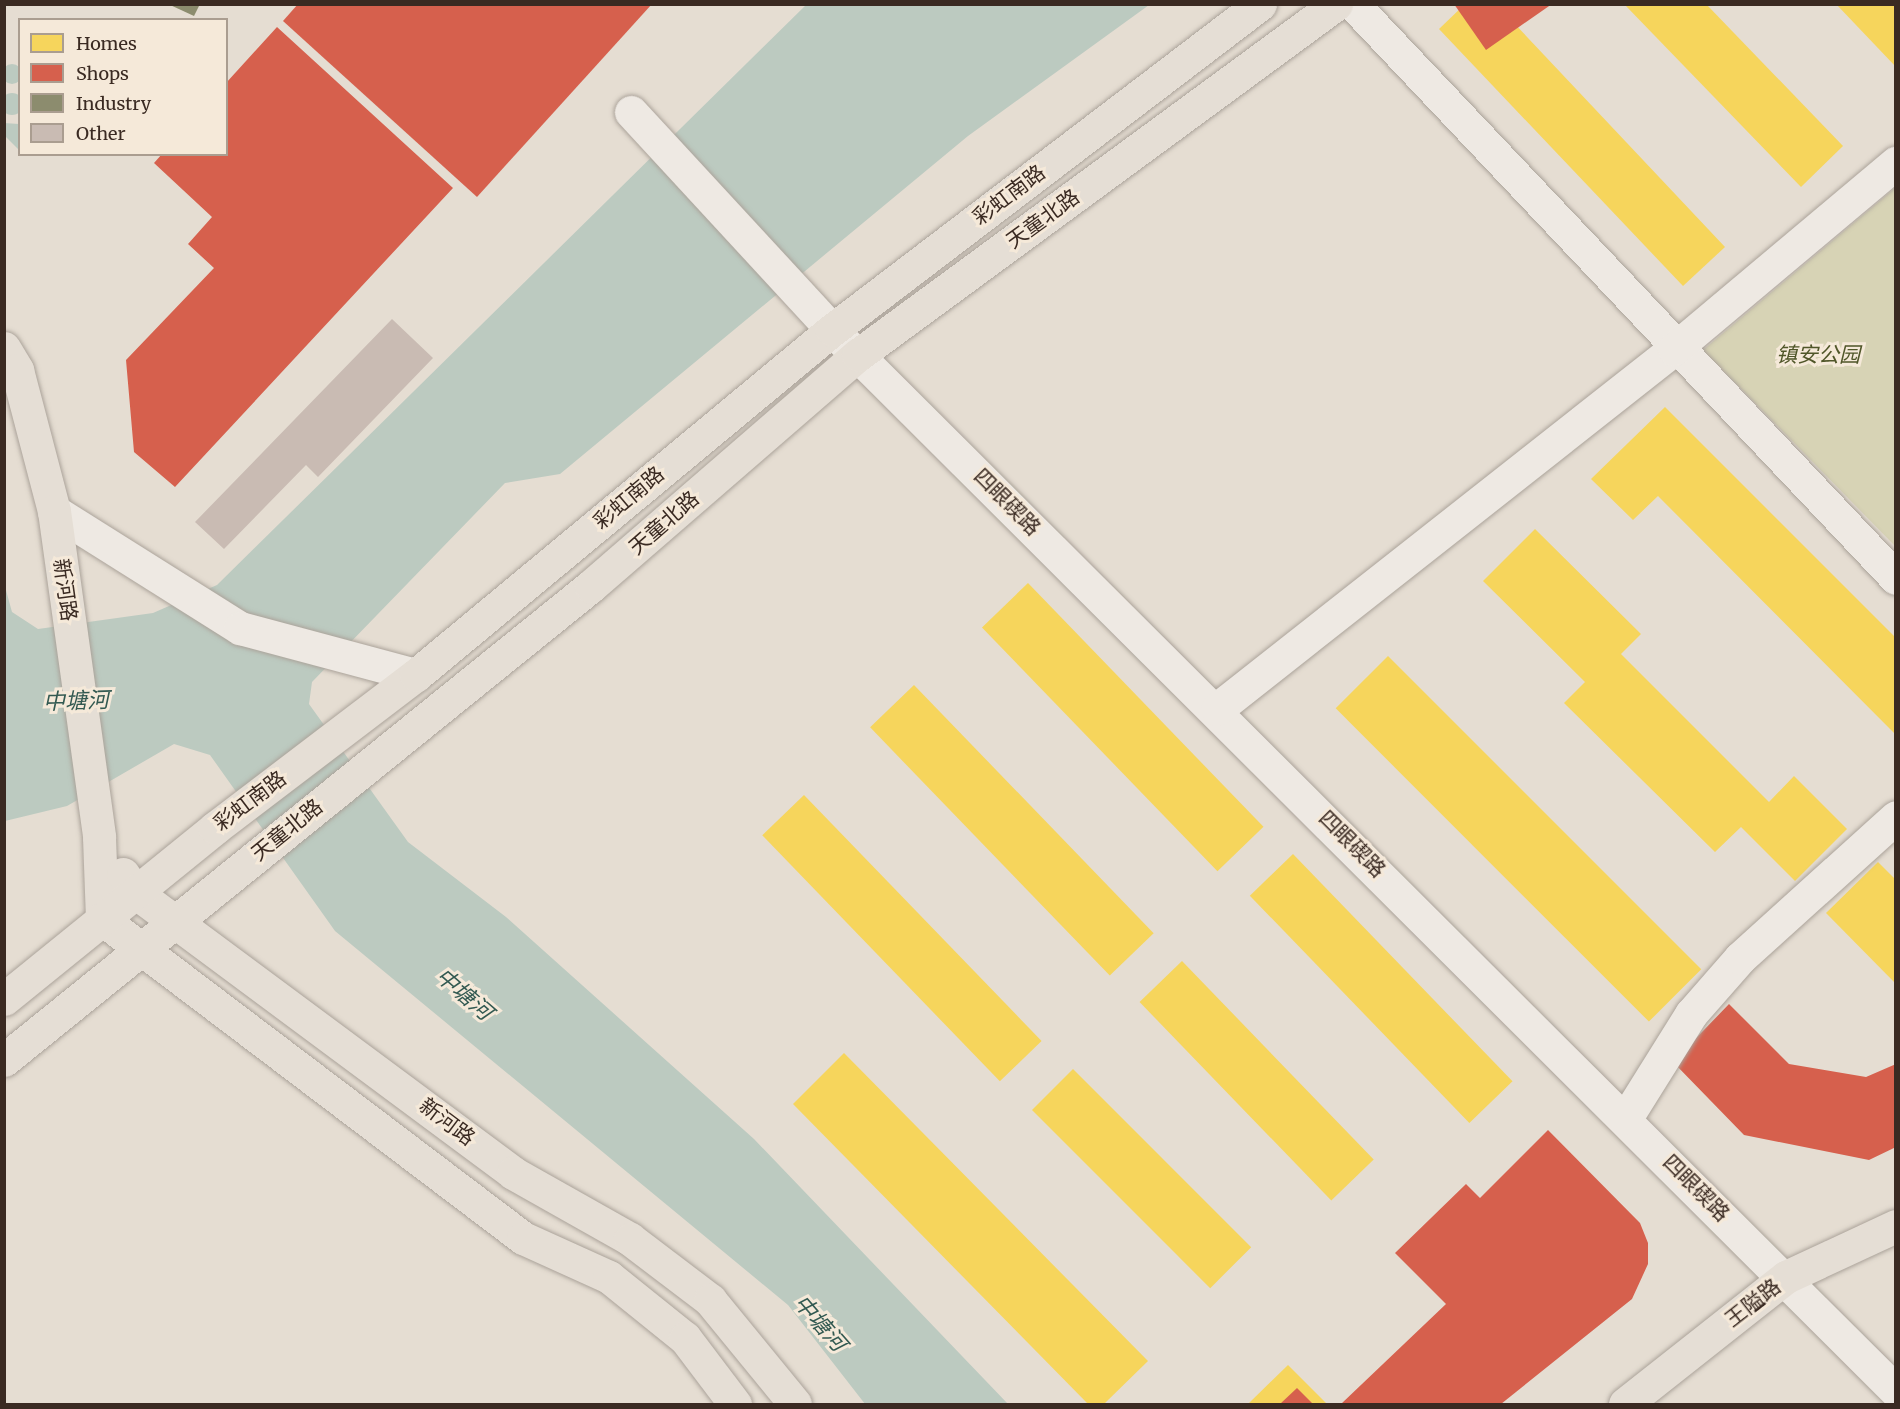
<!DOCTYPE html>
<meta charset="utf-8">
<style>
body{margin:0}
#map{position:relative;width:1900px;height:1409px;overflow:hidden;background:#e5ddd2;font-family:Merriweather,"Noto Sans SC",serif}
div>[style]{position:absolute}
.green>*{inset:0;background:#d7d3b5}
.water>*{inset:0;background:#bccac0}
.round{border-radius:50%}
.homes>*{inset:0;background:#f6d55c;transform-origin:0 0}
.shops>*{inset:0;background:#d6604d}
.industry>*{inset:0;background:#8c8c6e}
.building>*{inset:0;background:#c9bbb3}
.roads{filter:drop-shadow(0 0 2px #aba39a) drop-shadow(0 0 2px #aba39a)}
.minor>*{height:33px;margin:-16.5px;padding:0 16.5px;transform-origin:16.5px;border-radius:16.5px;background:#eee9e3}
.major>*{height:33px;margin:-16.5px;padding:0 16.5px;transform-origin:16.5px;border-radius:16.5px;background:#e5ded5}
span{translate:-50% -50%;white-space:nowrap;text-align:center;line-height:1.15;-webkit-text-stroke:6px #f5e9d9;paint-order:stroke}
.street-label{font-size:21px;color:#3a2a22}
.park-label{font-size:21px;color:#505629;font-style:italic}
.water-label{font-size:22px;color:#325951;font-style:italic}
.frame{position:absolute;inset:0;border:6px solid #3a2a22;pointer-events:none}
.legend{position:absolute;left:18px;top:18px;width:210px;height:138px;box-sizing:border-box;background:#f5e9d9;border:2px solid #aa9d90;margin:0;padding:8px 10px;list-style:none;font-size:18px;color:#3a2a22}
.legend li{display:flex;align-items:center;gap:12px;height:30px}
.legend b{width:30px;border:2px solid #aa9d90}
</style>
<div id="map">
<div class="green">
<div style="clip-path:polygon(1895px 188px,1895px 546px,1703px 350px)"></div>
</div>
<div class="water">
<div style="clip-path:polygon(806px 5px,1149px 5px,968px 136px,560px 474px,505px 483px,312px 682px,309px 704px,408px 842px,506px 917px,754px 1139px,1008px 1404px,865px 1404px,788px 1305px,335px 931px,210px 755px,174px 744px,67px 806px,5px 821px,4px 583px,12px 612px,38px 629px,153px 613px,217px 585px)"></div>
<div class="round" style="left:2px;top:64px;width:20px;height:20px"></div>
<div class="round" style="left:1px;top:93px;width:22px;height:22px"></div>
<div style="clip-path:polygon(4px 123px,19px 124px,19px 150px,5px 136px)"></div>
</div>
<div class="homes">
<div style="clip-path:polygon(1465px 4px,1496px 4px,1725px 247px,1683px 286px,1439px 29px)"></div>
<div style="clip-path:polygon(1836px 4px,1896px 4px,1896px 67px)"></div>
<div style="clip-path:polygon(1625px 5px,1707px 5px,1843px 146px,1801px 187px)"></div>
<div style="clip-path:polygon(1665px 407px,1896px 638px,1896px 735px,1658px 496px,1633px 520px,1591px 479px)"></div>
<div style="clip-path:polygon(1535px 529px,1641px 634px,1621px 654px,1769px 802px,1794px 776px,1847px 829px,1795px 881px,1741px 827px,1715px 852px,1564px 703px,1585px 682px,1483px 581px)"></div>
<div style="left:1028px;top:583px;width:339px;height:64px;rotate:46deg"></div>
<div style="left:1388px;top:656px;width:443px;height:74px;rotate:45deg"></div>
<div style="left:914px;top:685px;width:345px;height:61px;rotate:46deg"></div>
<div style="left:804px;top:795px;width:342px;height:58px;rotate:46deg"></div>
<div style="left:1293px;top:854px;width:316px;height:60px;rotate:46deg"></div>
<div style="clip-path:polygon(1878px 862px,1896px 880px,1896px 984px,1826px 913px)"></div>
<div style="left:1182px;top:961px;width:276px;height:59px;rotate:46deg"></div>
<div style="clip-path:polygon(1729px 1008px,1787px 1066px,1867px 1079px,1896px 1067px,1896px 1140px,1866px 1150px,1748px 1130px,1680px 1061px)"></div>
<div style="clip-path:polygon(844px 1053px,1148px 1361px,1104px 1404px,1088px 1404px,793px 1104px)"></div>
<div style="left:1073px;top:1069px;width:252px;height:58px;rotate:45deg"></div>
<div style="clip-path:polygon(1544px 1145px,1623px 1225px,1572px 1275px,1548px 1251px,1515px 1284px,1554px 1324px,1512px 1366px,1460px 1314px,1485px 1290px,1475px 1282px,1453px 1304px,1400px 1252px,1441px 1212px,1480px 1252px,1513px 1220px,1491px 1197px)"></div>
<div style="clip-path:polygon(1288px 1365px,1327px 1404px,1248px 1404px)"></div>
</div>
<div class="shops">
<div style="clip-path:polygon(298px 4px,652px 4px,477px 197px,283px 21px)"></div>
<div style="clip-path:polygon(1454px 4px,1552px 4px,1486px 50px)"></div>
<div style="clip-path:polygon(277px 27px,453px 188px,175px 487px,134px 452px,126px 360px,214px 268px,188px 244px,212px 217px,154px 163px,162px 154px,226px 154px,226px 83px)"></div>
<div style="clip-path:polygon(1729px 1004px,1789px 1064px,1866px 1077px,1896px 1064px,1896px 1147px,1869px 1160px,1744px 1135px,1673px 1062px)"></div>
<div style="clip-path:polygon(1548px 1130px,1640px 1223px,1648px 1243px,1648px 1264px,1632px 1299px,1501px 1404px,1341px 1404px,1446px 1304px,1395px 1253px,1466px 1184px,1480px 1198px)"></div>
<div style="clip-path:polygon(1297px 1388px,1313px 1404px,1280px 1404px)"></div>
</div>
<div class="industry">
<div style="clip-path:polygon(168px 4px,200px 4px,194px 16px)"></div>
</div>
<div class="building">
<div style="clip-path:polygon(392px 319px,433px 358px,318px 477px,306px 465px,224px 549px,195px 522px)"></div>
</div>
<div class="roads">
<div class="minor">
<div style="left:1353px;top:4px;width:790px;rotate:46.59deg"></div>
<div style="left:631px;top:112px;width:297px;rotate:47.3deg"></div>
<div style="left:832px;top:330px;width:1503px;rotate:44.92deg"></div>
<div style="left:54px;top:511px;width:220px;rotate:32.2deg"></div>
<div style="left:240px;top:628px;width:182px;rotate:15deg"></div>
<div style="left:1217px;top:709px;width:582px;rotate:-38.23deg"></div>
<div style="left:1674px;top:349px;width:290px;rotate:-40deg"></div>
<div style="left:1626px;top:1118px;width:123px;rotate:-58deg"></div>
<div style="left:1691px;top:1014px;width:74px;rotate:-48.8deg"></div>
<div style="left:1740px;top:958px;width:210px;rotate:-42.1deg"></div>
</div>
<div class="major">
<div style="left:4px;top:348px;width:26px;rotate:59deg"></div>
<div style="left:17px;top:370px;width:146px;rotate:75.3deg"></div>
<div style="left:54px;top:511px;width:329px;rotate:82.1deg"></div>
<div style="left:99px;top:837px;width:82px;rotate:87.9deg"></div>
<div style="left:102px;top:919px;width:528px;rotate:37.15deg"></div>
<div style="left:523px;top:1238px;width:94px;rotate:24.4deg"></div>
<div style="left:609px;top:1277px;width:97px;rotate:38.8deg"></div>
<div style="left:685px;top:1338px;width:83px;rotate:52.9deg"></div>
<div style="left:123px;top:874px;width:22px;rotate:56deg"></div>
<div style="left:135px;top:892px;width:471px;rotate:36.6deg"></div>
<div style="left:513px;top:1173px;width:134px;rotate:29.4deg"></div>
<div style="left:630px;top:1239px;width:101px;rotate:37.3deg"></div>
<div style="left:710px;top:1300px;width:134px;rotate:50.7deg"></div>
<div style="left:4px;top:999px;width:272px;rotate:-39deg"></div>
<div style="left:215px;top:828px;width:253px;rotate:-37.3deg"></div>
<div style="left:416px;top:675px;width:540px;rotate:-39.67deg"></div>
<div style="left:832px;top:330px;width:538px;rotate:-37.3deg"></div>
<div style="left:4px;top:1060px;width:754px;rotate:-38.92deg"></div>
<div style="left:591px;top:586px;width:353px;rotate:-40.9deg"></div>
<div style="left:858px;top:355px;width:593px;rotate:-36.29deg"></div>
<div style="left:1625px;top:1404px;width:205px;rotate:-38.3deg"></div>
<div style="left:1786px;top:1277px;width:121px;rotate:-24.9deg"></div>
</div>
</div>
<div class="street-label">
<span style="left:1009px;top:195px;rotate:-37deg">彩虹南路</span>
<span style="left:1043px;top:219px;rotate:-36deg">天童北路</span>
<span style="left:629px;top:498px;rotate:-40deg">彩虹南路</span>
<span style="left:1007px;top:502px;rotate:45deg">四眼碶路</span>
<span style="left:664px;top:523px;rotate:-41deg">天童北路</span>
<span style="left:65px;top:590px;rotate:82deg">新河路</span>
<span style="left:250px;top:801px;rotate:-37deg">彩虹南路</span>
<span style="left:287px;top:830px;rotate:-39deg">天童北路</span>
<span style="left:1352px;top:844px;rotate:45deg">四眼碶路</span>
<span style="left:447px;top:1122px;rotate:37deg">新河路</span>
<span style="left:1696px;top:1188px;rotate:45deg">四眼碶路</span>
<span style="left:1753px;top:1303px;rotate:-38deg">王隘路</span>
</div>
<div class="park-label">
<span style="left:1818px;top:355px">镇安公园</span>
</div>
<div class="water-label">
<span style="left:76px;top:701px;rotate:-2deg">中塘河</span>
<span style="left:464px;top:994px;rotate:41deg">中塘河</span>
<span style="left:820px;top:1323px;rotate:49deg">中塘河</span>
</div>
<div class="frame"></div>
<ul class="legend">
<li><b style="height:16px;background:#f6d55c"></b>Homes</li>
<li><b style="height:16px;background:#d6604d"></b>Shops</li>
<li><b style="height:16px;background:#8c8c6e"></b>Industry</li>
<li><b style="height:16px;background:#c9bbb3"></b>Other</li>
</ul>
</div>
